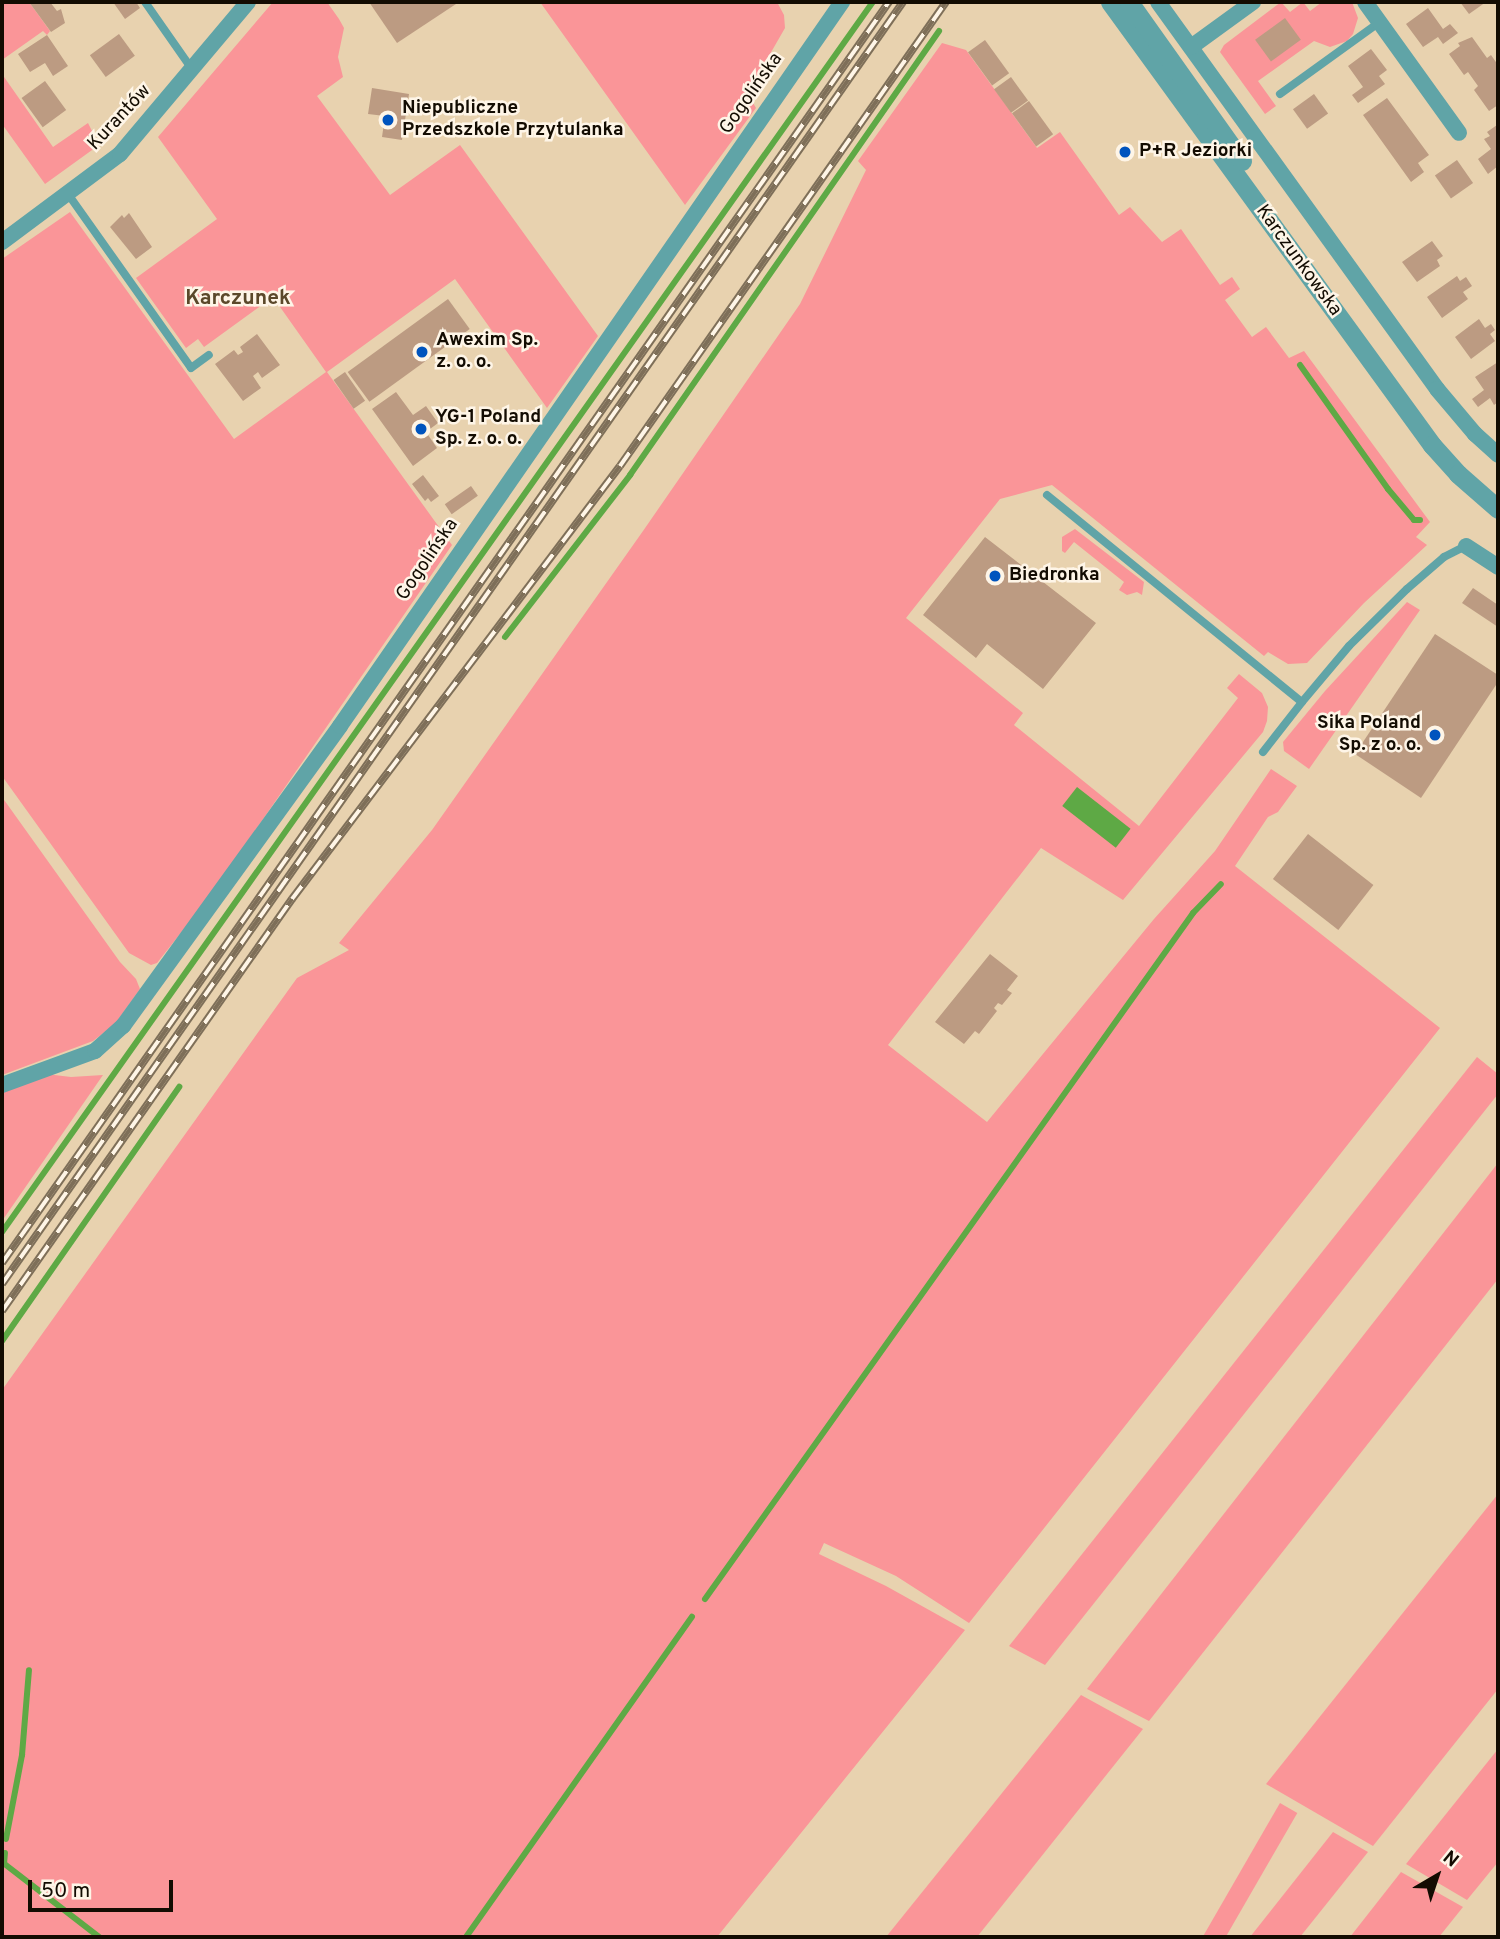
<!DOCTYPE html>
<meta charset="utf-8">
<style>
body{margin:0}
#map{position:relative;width:1500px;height:1939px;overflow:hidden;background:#e8d2af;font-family:Overpass,sans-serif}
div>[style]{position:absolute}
.green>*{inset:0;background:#fa9598;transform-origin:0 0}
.water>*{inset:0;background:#5ea945;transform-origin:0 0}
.stream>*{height:6px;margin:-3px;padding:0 3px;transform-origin:3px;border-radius:3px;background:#5ea945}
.building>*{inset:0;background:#bc9b82;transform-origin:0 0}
.service>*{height:8px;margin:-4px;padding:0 4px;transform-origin:4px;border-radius:4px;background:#60a4a7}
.minor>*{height:16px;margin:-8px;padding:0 8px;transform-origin:8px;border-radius:8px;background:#60a4a7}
.tertiary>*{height:19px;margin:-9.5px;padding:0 9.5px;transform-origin:9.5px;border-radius:9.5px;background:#60a4a7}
.rail>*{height:8px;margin-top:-4px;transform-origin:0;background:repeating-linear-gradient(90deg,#fef5e7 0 16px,#7e6f59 0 32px);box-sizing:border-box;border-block:2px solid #7e6f59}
.dots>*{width:19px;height:19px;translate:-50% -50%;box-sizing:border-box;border:4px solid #fef5e7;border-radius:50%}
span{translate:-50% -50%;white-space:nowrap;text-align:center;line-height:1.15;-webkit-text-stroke:5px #fef5e7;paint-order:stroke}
.street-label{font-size:19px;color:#130c02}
.poi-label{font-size:19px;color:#130c02;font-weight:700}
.left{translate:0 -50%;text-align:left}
.right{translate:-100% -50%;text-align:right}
.neighbourhood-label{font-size:21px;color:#5b482a;font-weight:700}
.frame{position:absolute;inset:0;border:4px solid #130c02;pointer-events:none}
.north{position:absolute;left:1402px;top:1841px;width:70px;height:70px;-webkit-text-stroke:5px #fef5e7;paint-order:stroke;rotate:39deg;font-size:19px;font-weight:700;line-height:28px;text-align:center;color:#130c02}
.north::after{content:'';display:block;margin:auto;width:24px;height:32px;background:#130c02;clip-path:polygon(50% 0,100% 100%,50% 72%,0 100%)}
.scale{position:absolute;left:28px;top:1880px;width:145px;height:32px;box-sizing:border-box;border:4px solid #130c02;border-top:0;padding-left:9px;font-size:21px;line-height:24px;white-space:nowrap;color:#130c02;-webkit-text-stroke:5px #fef5e7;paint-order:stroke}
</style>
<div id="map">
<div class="green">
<div style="clip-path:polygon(2px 2px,29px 2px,50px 31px,47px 35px,43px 31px,2px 60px)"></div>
<div style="clip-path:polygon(273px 2px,327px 2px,339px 19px,344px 28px,338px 57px,343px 77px,317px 96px,390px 195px,460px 145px,598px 336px,547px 408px,455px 279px,327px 372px,452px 545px,210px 896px,157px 963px,151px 965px,129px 953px,2px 776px,2px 259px,70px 212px,234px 439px,326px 372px,273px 297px,204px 347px,198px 339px,186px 348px,136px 278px,217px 219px,158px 137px)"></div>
<div style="clip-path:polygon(540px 2px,777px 2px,784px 15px,785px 28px,751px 87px,749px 96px,756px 108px,685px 205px)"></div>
<div style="clip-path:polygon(1281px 2px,1290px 12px,1303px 2px,1310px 11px,1322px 2px,1352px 2px,1358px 18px,1353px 34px,1347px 41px,1330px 47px,1314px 41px,1258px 81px,1276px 106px,1265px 114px,1220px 52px,1224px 45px)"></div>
<div style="clip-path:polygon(942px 43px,966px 50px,1037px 148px,1060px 132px,1119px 215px,1130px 207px,1162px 242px,1181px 229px,1220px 285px,1232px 277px,1240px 289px,1225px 300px,1252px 337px,1266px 327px,1289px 358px,1304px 351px,1430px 522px,1416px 537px,1427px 545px,1364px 603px,1307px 663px,1288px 664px,1268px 652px,1264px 656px,1052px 485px,1000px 499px,906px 618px,1023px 713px,1014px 725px,1139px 826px,1238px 698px,1227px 688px,1239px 674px,1262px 693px,1268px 707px,1267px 721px,1263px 732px,1123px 900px,1041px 848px,888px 1045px,987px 1122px,1154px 919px,1215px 851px,1271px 769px,1297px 786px,1278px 812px,1268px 817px,1235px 866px,1440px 1028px,969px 1623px,896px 1576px,824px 1543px,819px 1554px,886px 1586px,965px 1630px,717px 1937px,2px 1937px,2px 1390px,297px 978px,349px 950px,339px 943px,432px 830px,643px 531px,800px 304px,866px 170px,858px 161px)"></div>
<div style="clip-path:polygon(2px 74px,53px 147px,88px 123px,99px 145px,45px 184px,2px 124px)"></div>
<div style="clip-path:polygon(1075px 529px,1144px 582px,1142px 595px,1137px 592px,1127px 595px,1119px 590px,1124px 582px,1074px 542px,1065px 553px,1062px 551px,1062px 537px)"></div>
<div style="clip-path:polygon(1407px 602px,1420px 610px,1309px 769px,1284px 751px,1283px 742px,1325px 691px)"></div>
<div style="clip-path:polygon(2px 797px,120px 962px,136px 979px,140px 989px,115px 1024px,93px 1041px,2px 1075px)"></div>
<div style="clip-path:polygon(1477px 1057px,1498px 1074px,1498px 1094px,1045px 1665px,1009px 1646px)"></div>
<div style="clip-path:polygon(46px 1074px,71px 1077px,103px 1075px,2px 1221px,2px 1089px)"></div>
<div style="clip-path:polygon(1498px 1163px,1498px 1279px,1149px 1721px,1087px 1689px)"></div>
<div style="clip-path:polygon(1498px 1494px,1498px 1689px,1373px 1846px,1266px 1784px)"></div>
<div style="clip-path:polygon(1081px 1695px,1143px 1729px,977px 1937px,886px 1937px)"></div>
<div style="clip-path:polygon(1498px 1749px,1498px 1862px,1467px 1900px,1406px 1864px)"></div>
<div style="left:1280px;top:1803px;width:20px;height:171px;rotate:30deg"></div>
<div style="clip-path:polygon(1333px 1832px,1368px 1852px,1300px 1937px,1250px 1937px)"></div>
<div style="clip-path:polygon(1401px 1872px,1463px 1907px,1439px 1937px,1350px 1937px)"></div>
</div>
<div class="water">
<div style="left:1077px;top:787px;width:68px;height:24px;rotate:38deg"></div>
</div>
<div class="stream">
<div style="left:1300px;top:365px;width:152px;rotate:54.6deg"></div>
<div style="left:1388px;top:489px;width:40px;rotate:50deg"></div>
<div style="left:1414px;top:520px;width:6px"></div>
<div style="left:505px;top:637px;width:205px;rotate:-52.3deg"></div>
<div style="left:630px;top:475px;width:541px;rotate:-55.16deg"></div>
<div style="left:2px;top:1232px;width:1507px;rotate:-54.7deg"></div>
<div style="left:2px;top:1341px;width:310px;rotate:-55.1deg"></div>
<div style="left:705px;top:1599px;width:842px;rotate:-54.57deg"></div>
<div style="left:1193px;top:913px;width:40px;rotate:-46deg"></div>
<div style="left:6px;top:1839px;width:86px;rotate:-79.2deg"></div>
<div style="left:22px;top:1755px;width:85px;rotate:-85.3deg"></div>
<div style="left:2px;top:1862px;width:123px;rotate:37.7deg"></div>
<div style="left:4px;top:1864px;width:11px;rotate:-85deg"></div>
<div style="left:466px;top:1937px;width:392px;rotate:-54.8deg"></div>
</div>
<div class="building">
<div style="clip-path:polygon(29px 2px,50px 2px,57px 11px,61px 9px,65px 23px,51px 32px)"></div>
<div style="clip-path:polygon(113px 2px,136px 2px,140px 8px,125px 19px)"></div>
<div style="clip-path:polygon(369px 2px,459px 2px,397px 43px)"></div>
<div style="clip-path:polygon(1460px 2px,1486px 2px,1469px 14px)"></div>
<div style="clip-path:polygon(1428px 8px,1443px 29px,1450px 24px,1458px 33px,1443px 44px,1438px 37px,1423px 47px,1406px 24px)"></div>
<div style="left:1285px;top:18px;width:27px;height:37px;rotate:54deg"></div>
<div style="left:119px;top:34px;width:27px;height:36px;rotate:54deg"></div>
<div style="clip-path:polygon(47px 35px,68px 66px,53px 76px,45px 63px,30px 72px,18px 54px)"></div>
<div style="clip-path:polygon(1472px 37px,1487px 58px,1491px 55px,1498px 65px,1498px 105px,1489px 111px,1474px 90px,1478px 86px,1468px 72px,1464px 75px,1449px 54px,1460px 46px,1458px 43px)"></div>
<div style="left:985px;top:40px;width:41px;height:21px;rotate:54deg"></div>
<div style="clip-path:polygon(1371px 49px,1387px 70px,1379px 76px,1385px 84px,1358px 103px,1352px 95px,1363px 87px,1348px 66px)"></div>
<div style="left:1011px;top:77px;width:29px;height:21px;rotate:54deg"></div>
<div style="left:45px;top:81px;width:36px;height:29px;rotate:54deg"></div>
<div style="clip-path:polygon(372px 88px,409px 94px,402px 140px,382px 137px,385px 116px,368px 114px)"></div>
<div style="left:1314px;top:94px;width:24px;height:26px;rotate:54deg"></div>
<div style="clip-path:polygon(1387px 98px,1429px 155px,1418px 163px,1424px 172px,1411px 182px,1363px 115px)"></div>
<div style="left:1029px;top:101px;width:41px;height:21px;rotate:54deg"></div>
<div style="clip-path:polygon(1497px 125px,1498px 166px,1488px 174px,1478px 159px,1491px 149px,1484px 139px,1490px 136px,1487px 132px)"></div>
<div style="left:1457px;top:160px;width:28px;height:27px;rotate:55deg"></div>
<div style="clip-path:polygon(129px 213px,152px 247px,136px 259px,110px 227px,122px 215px,124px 218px)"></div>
<div style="clip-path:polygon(1432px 241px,1443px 256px,1437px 260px,1440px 266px,1417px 282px,1402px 262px)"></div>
<div style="clip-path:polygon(1457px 276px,1460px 281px,1466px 277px,1472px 286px,1463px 292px,1468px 299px,1442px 318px,1427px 297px)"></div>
<div style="left:448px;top:299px;width:37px;height:124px;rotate:54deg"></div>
<div style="clip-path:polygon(1479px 319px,1485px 328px,1491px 324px,1495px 330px,1490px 334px,1495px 341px,1471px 359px,1455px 337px)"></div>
<div style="clip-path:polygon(257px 334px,280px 365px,262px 378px,258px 372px,253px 376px,261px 388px,243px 401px,215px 364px,234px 350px,238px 355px,243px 352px,240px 347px)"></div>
<div style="clip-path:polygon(1498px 362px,1498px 402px,1494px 405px,1490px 398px,1478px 407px,1472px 399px,1484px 390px,1475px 377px)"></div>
<div style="left:345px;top:372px;width:35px;height:14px;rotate:55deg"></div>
<div style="clip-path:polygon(396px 392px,413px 415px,426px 406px,438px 423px,426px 432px,437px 448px,413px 466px,372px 409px)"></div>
<div style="clip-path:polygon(423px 475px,439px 496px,431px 502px,428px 498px,425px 501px,412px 484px)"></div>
<div style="left:471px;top:486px;width:12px;height:32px;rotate:55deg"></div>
<div style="clip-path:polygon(985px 537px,1096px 623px,1043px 689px,987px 644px,976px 658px,923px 615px)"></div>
<div style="clip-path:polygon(1473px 588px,1498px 605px,1498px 627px,1462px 603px)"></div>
<div style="clip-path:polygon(1435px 634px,1498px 675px,1498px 682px,1421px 798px,1355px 754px)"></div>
<div style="left:1308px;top:834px;width:83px;height:57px;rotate:38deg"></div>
<div style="clip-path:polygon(990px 954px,1018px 976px,1007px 990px,1012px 993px,1002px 1005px,998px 1003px,994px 1008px,997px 1011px,979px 1034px,975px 1031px,964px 1044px,935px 1022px)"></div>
</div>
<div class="service">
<div style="left:145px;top:2px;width:82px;rotate:55deg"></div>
<div style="left:1280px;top:94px;width:123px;rotate:-35.8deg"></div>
<div style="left:68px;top:194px;width:213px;rotate:54.7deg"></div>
<div style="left:191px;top:368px;width:22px;rotate:-36deg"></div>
<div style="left:1047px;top:495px;width:328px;rotate:39.1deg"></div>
<div style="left:1302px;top:702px;width:73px;rotate:-50deg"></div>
<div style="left:1349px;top:646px;width:81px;rotate:-44.5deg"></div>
<div style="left:1407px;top:589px;width:49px;rotate:-40.9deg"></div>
<div style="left:1444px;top:557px;width:25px;rotate:-27deg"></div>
<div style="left:1263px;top:752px;width:63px;rotate:-52deg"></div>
</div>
<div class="minor">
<div style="left:1158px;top:2px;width:477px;rotate:54.2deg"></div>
<div style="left:1437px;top:389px;width:59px;rotate:49.8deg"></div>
<div style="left:1475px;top:434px;width:31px;rotate:42deg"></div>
<div style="left:1365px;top:2px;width:161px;rotate:54.3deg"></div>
<div style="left:1191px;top:47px;width:77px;rotate:-36deg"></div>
<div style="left:2px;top:242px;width:147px;rotate:-36.7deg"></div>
<div style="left:120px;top:154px;width:199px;rotate:-49.9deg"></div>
<div style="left:1466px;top:546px;width:38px;rotate:33deg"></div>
<div style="left:2px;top:1085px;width:99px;rotate:-20.1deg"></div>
<div style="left:95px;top:1051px;width:38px;rotate:-42deg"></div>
<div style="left:123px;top:1026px;width:370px;rotate:-54.1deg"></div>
<div style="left:340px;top:726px;width:881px;rotate:-55.26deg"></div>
</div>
<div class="tertiary">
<div style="left:1110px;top:2px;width:548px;rotate:53.99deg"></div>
<div style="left:1432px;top:445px;width:39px;rotate:48deg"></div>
<div style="left:1458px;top:474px;width:53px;rotate:41.2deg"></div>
<div style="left:1129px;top:2px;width:195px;rotate:54.6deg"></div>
</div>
<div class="rail">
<div style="left:2px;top:1263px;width:1542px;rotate:-54.88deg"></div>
<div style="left:2px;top:1284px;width:1567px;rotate:-54.9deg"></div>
<div style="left:2px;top:1311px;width:504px;rotate:-54.86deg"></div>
<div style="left:292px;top:899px;width:543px;rotate:-52.86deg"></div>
<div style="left:620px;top:466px;width:567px;rotate:-54.91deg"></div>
</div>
<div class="dots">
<div style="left:388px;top:120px;background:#0054be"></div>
<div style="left:1125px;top:152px;background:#0054be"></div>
<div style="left:422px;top:352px;background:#0054be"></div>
<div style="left:421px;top:429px;background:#0054be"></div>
<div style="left:995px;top:576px;background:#0054be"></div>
<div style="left:1435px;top:735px;background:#0054be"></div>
</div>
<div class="street-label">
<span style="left:752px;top:94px;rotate:-55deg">Gogolińska</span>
<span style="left:120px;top:118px;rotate:-47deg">Kurantów</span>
<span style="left:1298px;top:261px;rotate:54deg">Karczunkowska</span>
<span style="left:428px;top:560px;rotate:-56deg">Gogolińska</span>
</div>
<div class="poi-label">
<span class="left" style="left:402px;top:120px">Niepubliczne<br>Przedszkole Przytulanka</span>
<span class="left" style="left:1139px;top:152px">P+R Jeziorki</span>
<span class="left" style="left:436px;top:352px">Awexim Sp.<br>z. o. o.</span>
<span class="left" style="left:435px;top:429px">YG-1 Poland<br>Sp. z. o. o.</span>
<span class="left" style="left:1009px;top:576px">Biedronka</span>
<span class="right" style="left:1421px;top:735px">Sika Poland<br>Sp. z o. o.</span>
</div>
<div class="neighbourhood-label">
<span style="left:238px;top:299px">Karczunek</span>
</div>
<div class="frame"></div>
<div class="north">N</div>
<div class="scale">50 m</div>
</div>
